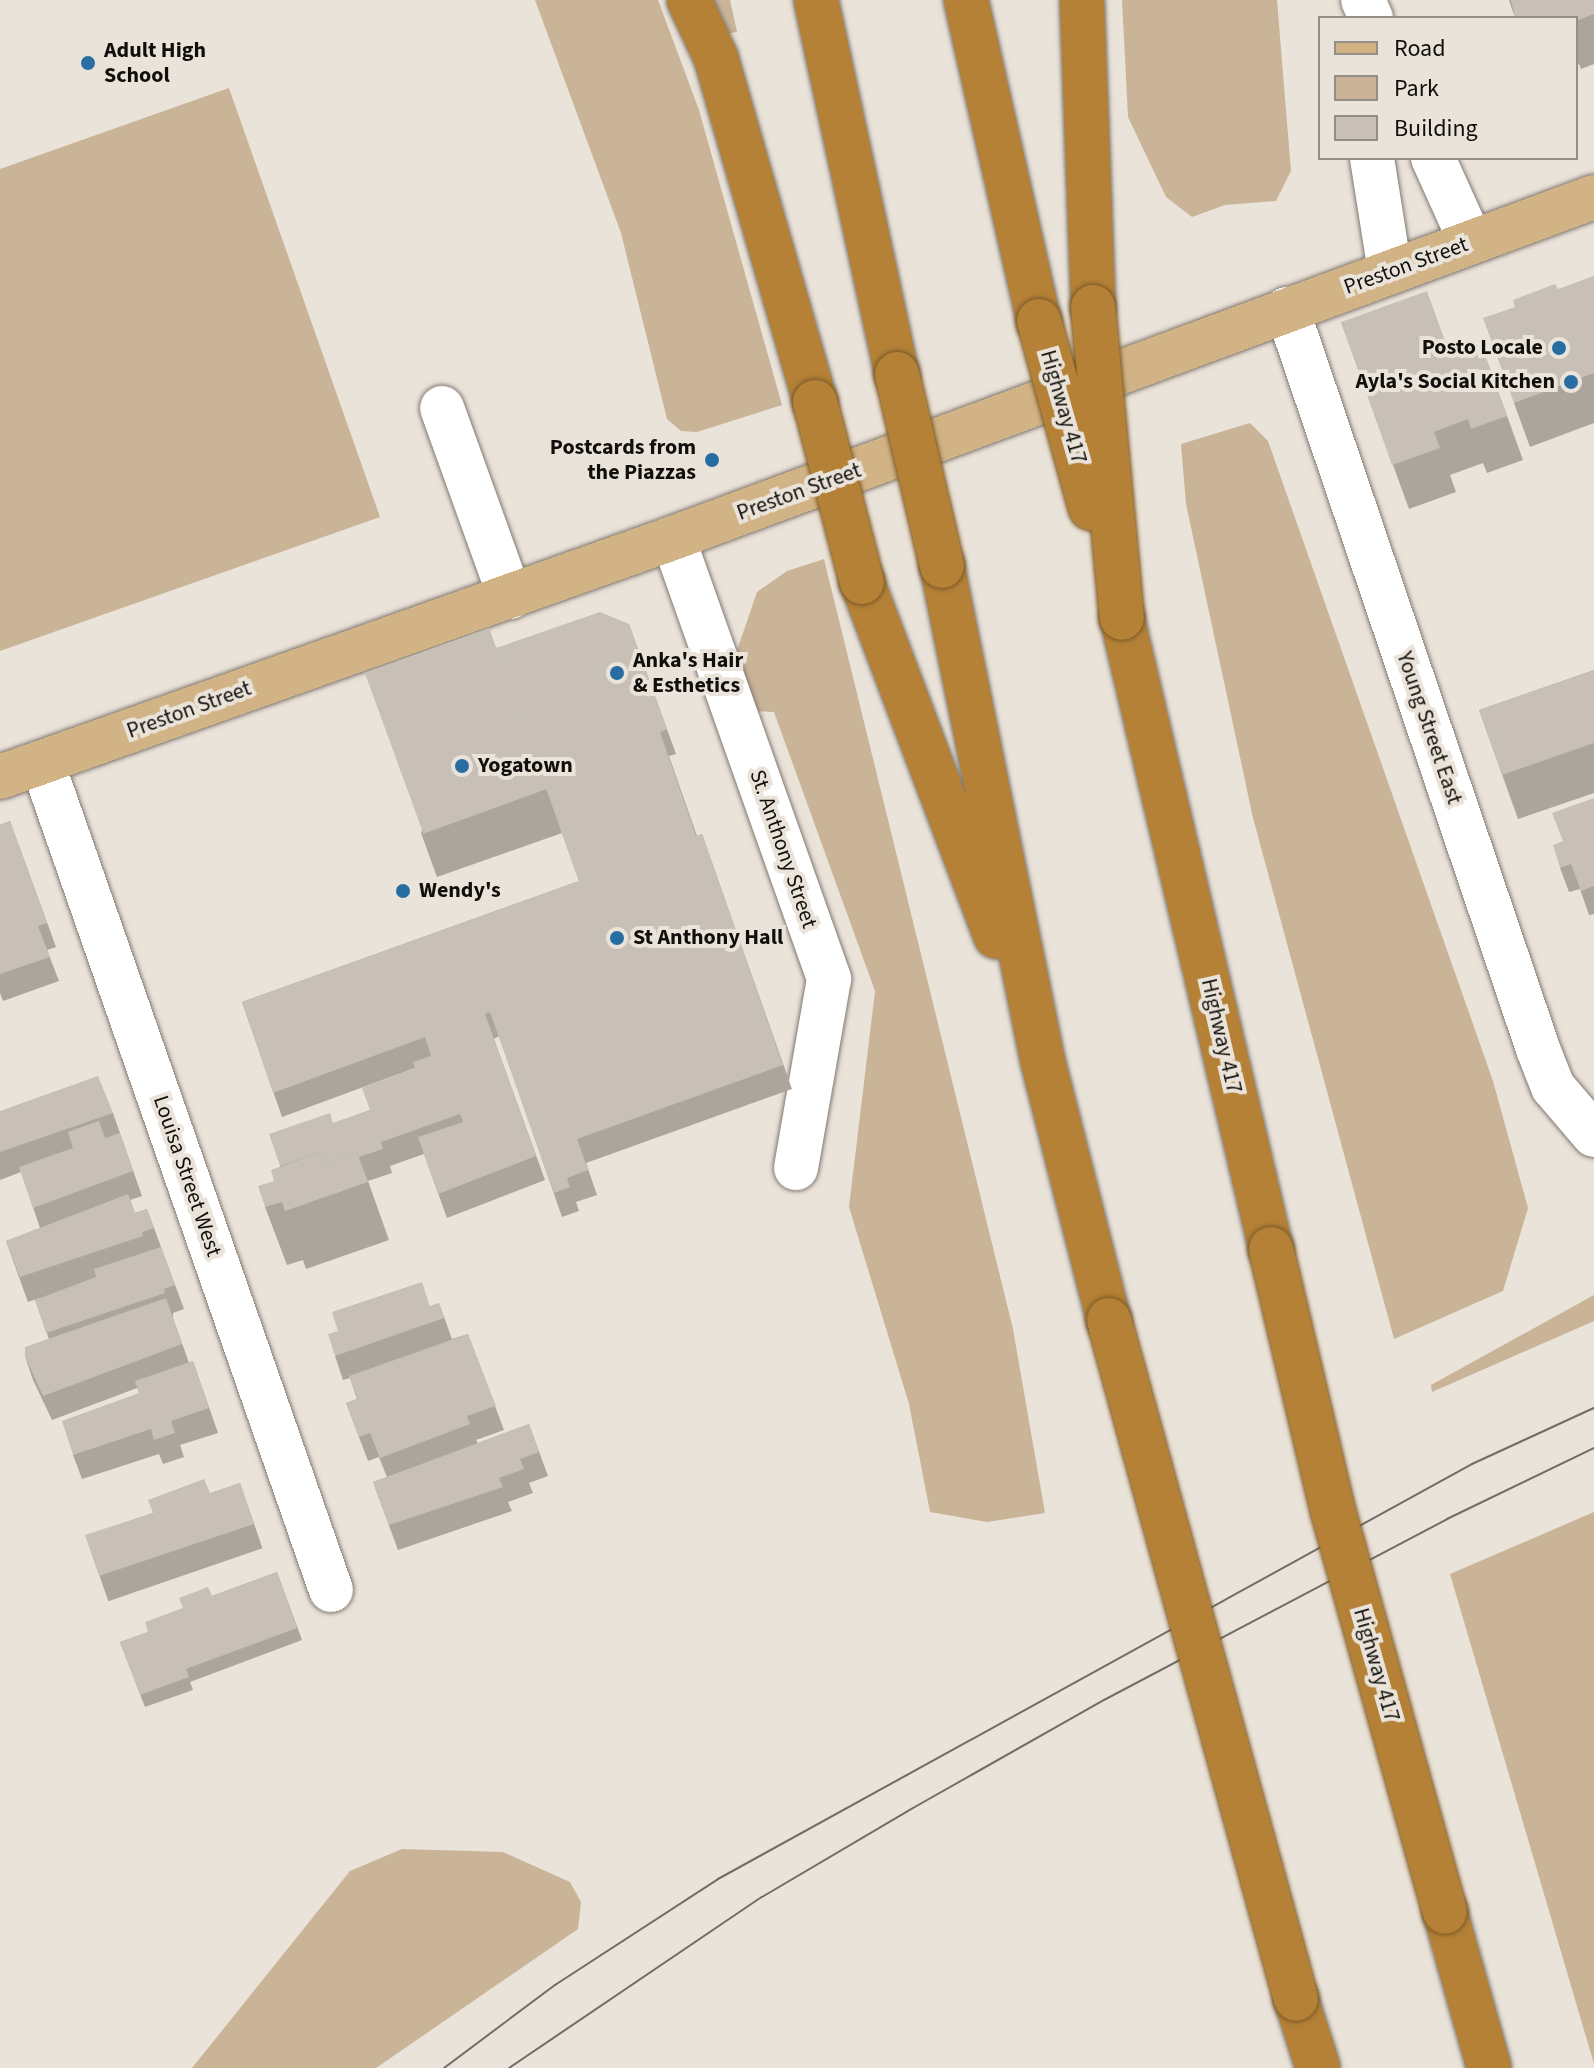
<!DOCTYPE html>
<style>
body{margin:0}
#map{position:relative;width:1594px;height:2068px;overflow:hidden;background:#eae3d9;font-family:"Source Sans 3",sans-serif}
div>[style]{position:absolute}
.green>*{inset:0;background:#cab498}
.roads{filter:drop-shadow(0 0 2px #807971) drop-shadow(0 0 2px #807971)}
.minor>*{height:44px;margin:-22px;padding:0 22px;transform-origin:22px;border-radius:22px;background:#fff}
.major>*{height:44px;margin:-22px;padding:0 22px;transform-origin:22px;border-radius:22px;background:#d2b386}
.highway>*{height:44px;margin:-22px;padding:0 22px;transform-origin:22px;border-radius:22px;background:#b48136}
.tram>*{height:2px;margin:-1px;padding:0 1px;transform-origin:1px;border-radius:1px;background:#706c66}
.bridges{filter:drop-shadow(0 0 2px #7b5927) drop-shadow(0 0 2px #7b5927)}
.highway-bridge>*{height:44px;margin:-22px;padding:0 22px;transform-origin:22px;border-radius:22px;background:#b48136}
.wall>*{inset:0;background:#aca59d;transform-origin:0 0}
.building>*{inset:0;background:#c8c0b7;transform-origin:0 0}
.dots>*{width:22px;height:22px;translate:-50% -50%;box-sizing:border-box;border:4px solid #eae3d9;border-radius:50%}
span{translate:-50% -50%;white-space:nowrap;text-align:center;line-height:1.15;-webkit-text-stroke:8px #eae3d9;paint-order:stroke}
.poi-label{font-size:22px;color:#110f0c;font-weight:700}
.left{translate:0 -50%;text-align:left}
.right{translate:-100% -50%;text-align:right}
.street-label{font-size:22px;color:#110f0c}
.legend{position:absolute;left:1318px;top:16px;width:260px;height:144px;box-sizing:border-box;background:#eae3d9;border:2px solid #938e87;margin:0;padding:10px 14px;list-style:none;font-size:24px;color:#110f0c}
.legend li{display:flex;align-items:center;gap:16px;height:40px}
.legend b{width:40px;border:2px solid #938e87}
</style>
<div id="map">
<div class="green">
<div style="clip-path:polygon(535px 0,658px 0,699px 110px,782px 405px,697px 432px,681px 431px,667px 419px,621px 233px)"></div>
<div style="clip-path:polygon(711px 0,730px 0,737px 32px,725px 34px)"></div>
<div style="clip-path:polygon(1122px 0,1277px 0,1291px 171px,1276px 201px,1225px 205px,1192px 217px,1166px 197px,1128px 117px)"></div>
<div style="clip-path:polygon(229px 88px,380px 517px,0 651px,0 169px)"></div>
<div style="clip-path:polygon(1250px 423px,1268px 441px,1493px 1081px,1528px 1208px,1503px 1291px,1394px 1339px,1253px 818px,1186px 504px,1181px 444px)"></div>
<div style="clip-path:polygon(824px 559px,1013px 1329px,1045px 1513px,987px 1522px,930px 1512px,909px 1404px,849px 1207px,875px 991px,774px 712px,752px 711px,732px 665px,757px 592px,787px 571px)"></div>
<div style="clip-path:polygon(1594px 1295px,1594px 1321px,1432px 1392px,1431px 1385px)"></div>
<div style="clip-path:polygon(1594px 1512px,1594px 2064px,1450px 1574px)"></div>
<div style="clip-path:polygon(402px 1849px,503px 1852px,570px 1882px,581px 1902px,578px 1929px,376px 2068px,192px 2068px,350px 1871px)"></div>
</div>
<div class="roads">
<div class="minor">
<div style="left:1363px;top:0;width:20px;rotate:66deg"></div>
<div style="left:1372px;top:158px;width:115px;rotate:81deg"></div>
<div style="left:1433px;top:158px;width:92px;rotate:65.7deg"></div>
<div style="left:1287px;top:309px;width:781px;rotate:71.26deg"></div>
<div style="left:1538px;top:1049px;width:41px;rotate:68.5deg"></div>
<div style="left:1553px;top:1087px;width:63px;rotate:49.5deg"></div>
<div style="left:442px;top:408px;width:201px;rotate:70.2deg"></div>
<div style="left:673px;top:538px;width:468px;rotate:70.5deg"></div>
<div style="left:829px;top:979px;width:192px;rotate:99.9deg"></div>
<div style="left:42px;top:762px;width:877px;rotate:70.76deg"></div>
</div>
<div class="major">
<div style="left:0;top:777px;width:714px;rotate:-19.55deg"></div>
<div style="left:673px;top:538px;width:982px;rotate:-20.32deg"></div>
</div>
<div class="highway">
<div style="left:689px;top:0;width:64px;rotate:65deg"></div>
<div style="left:716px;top:58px;width:358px;rotate:73.9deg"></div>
<div style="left:816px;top:0;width:383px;rotate:77.8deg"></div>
<div style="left:966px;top:0;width:329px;rotate:77.2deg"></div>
<div style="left:1082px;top:0;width:307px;rotate:87.9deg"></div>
<div style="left:942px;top:566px;width:506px;rotate:78.49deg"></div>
<div style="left:1043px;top:1062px;width:266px;rotate:75.7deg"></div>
<div style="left:862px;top:582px;width:379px;rotate:69.3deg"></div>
<div style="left:1122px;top:618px;width:648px;rotate:76.71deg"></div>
<div style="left:1445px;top:1912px;width:162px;rotate:74.2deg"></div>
<div style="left:1296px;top:1999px;width:72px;rotate:72.3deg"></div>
</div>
</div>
<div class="tram">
<div style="left:444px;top:2068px;width:139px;rotate:-36.8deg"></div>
<div style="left:555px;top:1985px;width:194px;rotate:-33deg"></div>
<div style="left:718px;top:1879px;width:861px;rotate:-28.83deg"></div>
<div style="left:1472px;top:1464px;width:134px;rotate:-24.7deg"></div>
<div style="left:509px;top:2068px;width:305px;rotate:-34.1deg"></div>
<div style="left:762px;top:1897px;width:175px;rotate:-30.5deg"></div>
<div style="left:913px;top:1808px;width:219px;rotate:-29.5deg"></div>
<div style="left:1104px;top:1700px;width:388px;rotate:-27.8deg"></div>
<div style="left:1447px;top:1519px;width:163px;rotate:-25.8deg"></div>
</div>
<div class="bridges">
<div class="highway-bridge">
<div style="left:1093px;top:307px;width:312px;rotate:84.7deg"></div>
<div style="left:1039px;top:321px;width:194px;rotate:74.5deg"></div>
<div style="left:897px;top:374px;width:197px;rotate:76.8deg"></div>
<div style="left:815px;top:402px;width:186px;rotate:75.4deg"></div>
<div style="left:1271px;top:1249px;width:269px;rotate:76.7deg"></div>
<div style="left:1333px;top:1511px;width:416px;rotate:74.4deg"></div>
<div style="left:1109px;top:1320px;width:704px;rotate:74.6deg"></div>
</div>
</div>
<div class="wall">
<div style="clip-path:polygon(1509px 0,1594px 0,1594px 64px,1581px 69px,1579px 64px,1576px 66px,1576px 18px,1514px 15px)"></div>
<div style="clip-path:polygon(1594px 276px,1594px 423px,1530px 447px,1514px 403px,1515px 307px)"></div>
<div style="clip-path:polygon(1341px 322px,1450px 355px,1481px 344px,1523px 460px,1487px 473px,1483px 463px,1450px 475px,1456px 492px,1409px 509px)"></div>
<div style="clip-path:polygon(629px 624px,676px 754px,669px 756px,697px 836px,702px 834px,792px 1089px,586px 1163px,597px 1195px,576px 1202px,579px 1211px,562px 1217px,499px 1036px,494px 1039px,545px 1180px,447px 1218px,424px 1154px,390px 1166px,392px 1173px,368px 1181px,389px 1240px,306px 1269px,303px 1260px,287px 1265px,265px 1207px,280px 1166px,334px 1123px,370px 1110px,415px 1068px,282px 1117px,242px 1002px,579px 881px,562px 833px,437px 877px,421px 833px,496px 648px)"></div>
<div style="clip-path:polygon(1594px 670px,1594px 793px,1518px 819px,1479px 710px)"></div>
<div style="clip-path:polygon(1594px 798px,1594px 914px,1589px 915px,1580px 889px,1569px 892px,1560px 868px,1563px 841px)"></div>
<div style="clip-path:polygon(10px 821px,56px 947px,47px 950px,59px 981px,3px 1001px,0 993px,0 825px)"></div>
<div style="clip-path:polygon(0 1111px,113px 1113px,142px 1196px,130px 1200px,135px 1213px,147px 1209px,184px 1309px,173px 1313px,173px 1318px,189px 1363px,193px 1361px,218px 1433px,180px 1445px,184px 1457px,163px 1464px,159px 1454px,82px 1479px,73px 1455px,139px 1393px,137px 1388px,52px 1420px,33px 1380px,25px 1356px,49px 1339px,35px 1300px,42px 1297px,28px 1302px,6px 1241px,40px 1228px,21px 1172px,0 1180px)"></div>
<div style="clip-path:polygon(439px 1303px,452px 1339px,468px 1334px,504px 1430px,476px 1440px,478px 1443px,529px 1424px,548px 1476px,529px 1483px,533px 1493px,508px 1502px,512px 1511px,398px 1550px,373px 1482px,387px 1477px,379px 1457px,368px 1461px,346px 1403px,357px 1399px,350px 1378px,343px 1380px,335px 1356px,431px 1306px)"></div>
<div style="left:240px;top:1483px;width:69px;height:163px;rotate:71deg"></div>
<div style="clip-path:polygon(277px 1572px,302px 1640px,190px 1682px,193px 1690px,145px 1707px,120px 1642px,148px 1632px,212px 1596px)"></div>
</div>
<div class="building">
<div style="clip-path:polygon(1511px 0,1594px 0,1594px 14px,1576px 21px,1576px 18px,1515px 18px)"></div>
<div style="clip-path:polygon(1594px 276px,1594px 373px,1514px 403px,1483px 318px,1515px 307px,1513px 300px,1555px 284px,1558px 289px)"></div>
<div style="clip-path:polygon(1427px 291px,1450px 355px,1481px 344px,1507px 416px,1471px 429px,1468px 419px,1434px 432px,1440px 448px,1392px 465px,1341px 322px)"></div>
<div style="clip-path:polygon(600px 612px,629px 624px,667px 729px,660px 732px,696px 836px,702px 834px,783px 1065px,577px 1139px,588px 1170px,567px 1178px,570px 1187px,554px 1193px,490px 1012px,485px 1014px,536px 1156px,438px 1194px,418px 1137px,463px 1122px,460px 1114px,381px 1142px,383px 1149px,359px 1157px,357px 1152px,325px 1163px,321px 1152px,280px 1166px,269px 1134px,330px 1113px,333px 1123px,370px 1110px,362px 1088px,415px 1068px,413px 1062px,431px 1056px,425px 1037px,273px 1093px,242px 1002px,579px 881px,496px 648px)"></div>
<div style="left:489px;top:628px;width:171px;height:132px;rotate:70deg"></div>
<div style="clip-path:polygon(1594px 670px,1594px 743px,1502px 775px,1479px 710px)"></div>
<div style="clip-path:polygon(1594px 798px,1594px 886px,1581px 891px,1571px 864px,1560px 868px,1553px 845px,1563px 841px,1552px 813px)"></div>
<div style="clip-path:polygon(10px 821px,47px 923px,38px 926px,50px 957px,0 974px,0 825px)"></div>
<div style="clip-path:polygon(98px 1076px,113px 1113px,0 1152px,0 1111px)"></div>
<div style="clip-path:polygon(99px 1121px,105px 1138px,120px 1133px,133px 1171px,33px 1208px,19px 1167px,73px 1148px,68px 1132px)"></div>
<div style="clip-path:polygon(321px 1152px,325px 1163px,357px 1152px,368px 1182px,285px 1211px,282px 1202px,265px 1207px,258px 1186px,274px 1181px,271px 1170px)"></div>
<div style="clip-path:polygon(128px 1194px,135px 1213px,147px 1209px,154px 1228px,142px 1232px,143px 1236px,20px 1277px,6px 1241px)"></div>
<div style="clip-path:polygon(161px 1247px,175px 1285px,164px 1289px,165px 1293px,46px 1333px,35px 1300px,96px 1277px,94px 1269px)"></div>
<div style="clip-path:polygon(422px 1282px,430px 1307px,439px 1303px,444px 1318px,335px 1356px,328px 1334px,338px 1331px,332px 1312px)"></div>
<div style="clip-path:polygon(166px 1298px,182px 1344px,43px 1396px,25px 1356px,25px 1347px)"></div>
<div style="clip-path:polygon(468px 1334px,496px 1406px,467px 1416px,470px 1424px,380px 1458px,370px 1433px,359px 1437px,346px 1403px,358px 1399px,349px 1376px)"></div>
<div style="clip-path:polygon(193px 1361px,209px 1408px,171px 1421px,175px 1433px,154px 1440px,151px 1429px,73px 1455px,62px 1421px,139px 1393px,135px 1381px)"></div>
<div style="clip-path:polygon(529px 1424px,539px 1452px,520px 1459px,524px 1469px,499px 1478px,503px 1487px,389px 1525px,373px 1482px)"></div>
<div style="clip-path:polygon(204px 1479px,210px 1493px,240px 1483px,254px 1524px,99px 1576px,85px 1535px,153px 1513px,148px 1500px)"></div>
<div style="clip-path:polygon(277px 1572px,297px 1628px,186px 1669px,189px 1677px,140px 1695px,120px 1642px,148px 1632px,145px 1622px,183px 1608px,179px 1598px,208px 1587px,212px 1596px)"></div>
</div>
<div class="dots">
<div style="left:88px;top:63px;background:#286da2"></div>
<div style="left:1559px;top:348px;background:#286da2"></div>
<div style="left:1571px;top:382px;background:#286da2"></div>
<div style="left:712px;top:460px;background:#286da2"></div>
<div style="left:617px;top:673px;background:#286da2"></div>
<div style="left:462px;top:766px;background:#286da2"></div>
<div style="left:403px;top:891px;background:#286da2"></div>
<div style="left:617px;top:938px;background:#286da2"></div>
</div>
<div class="poi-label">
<span class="left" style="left:104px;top:63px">Adult High<br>School</span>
<span class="right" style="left:1543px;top:348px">Posto Locale</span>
<span class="right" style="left:1555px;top:382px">Ayla's Social Kitchen</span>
<span class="right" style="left:696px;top:460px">Postcards from<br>the Piazzas</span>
<span class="left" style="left:633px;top:673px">Anka's Hair<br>&amp; Esthetics</span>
<span class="left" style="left:478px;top:766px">Yogatown</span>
<span class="left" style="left:419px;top:891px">Wendy's</span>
<span class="left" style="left:633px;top:938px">St Anthony Hall</span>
</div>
<div class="street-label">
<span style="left:1406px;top:266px;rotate:-20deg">Preston Street</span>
<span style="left:1063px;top:407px;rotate:74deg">Highway 417</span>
<span style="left:799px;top:492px;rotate:-20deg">Preston Street</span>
<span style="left:189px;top:710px;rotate:-20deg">Preston Street</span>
<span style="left:1429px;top:728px;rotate:71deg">Young Street East</span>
<span style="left:783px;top:849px;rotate:71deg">St. Anthony Street</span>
<span style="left:1221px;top:1036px;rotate:77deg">Highway 417</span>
<span style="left:187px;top:1176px;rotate:71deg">Louisa Street West</span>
<span style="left:1376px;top:1665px;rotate:74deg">Highway 417</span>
</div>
<ul class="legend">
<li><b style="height:10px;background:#d2b386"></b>Road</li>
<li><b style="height:22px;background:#cab498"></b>Park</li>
<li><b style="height:22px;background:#c8c0b7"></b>Building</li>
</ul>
</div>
